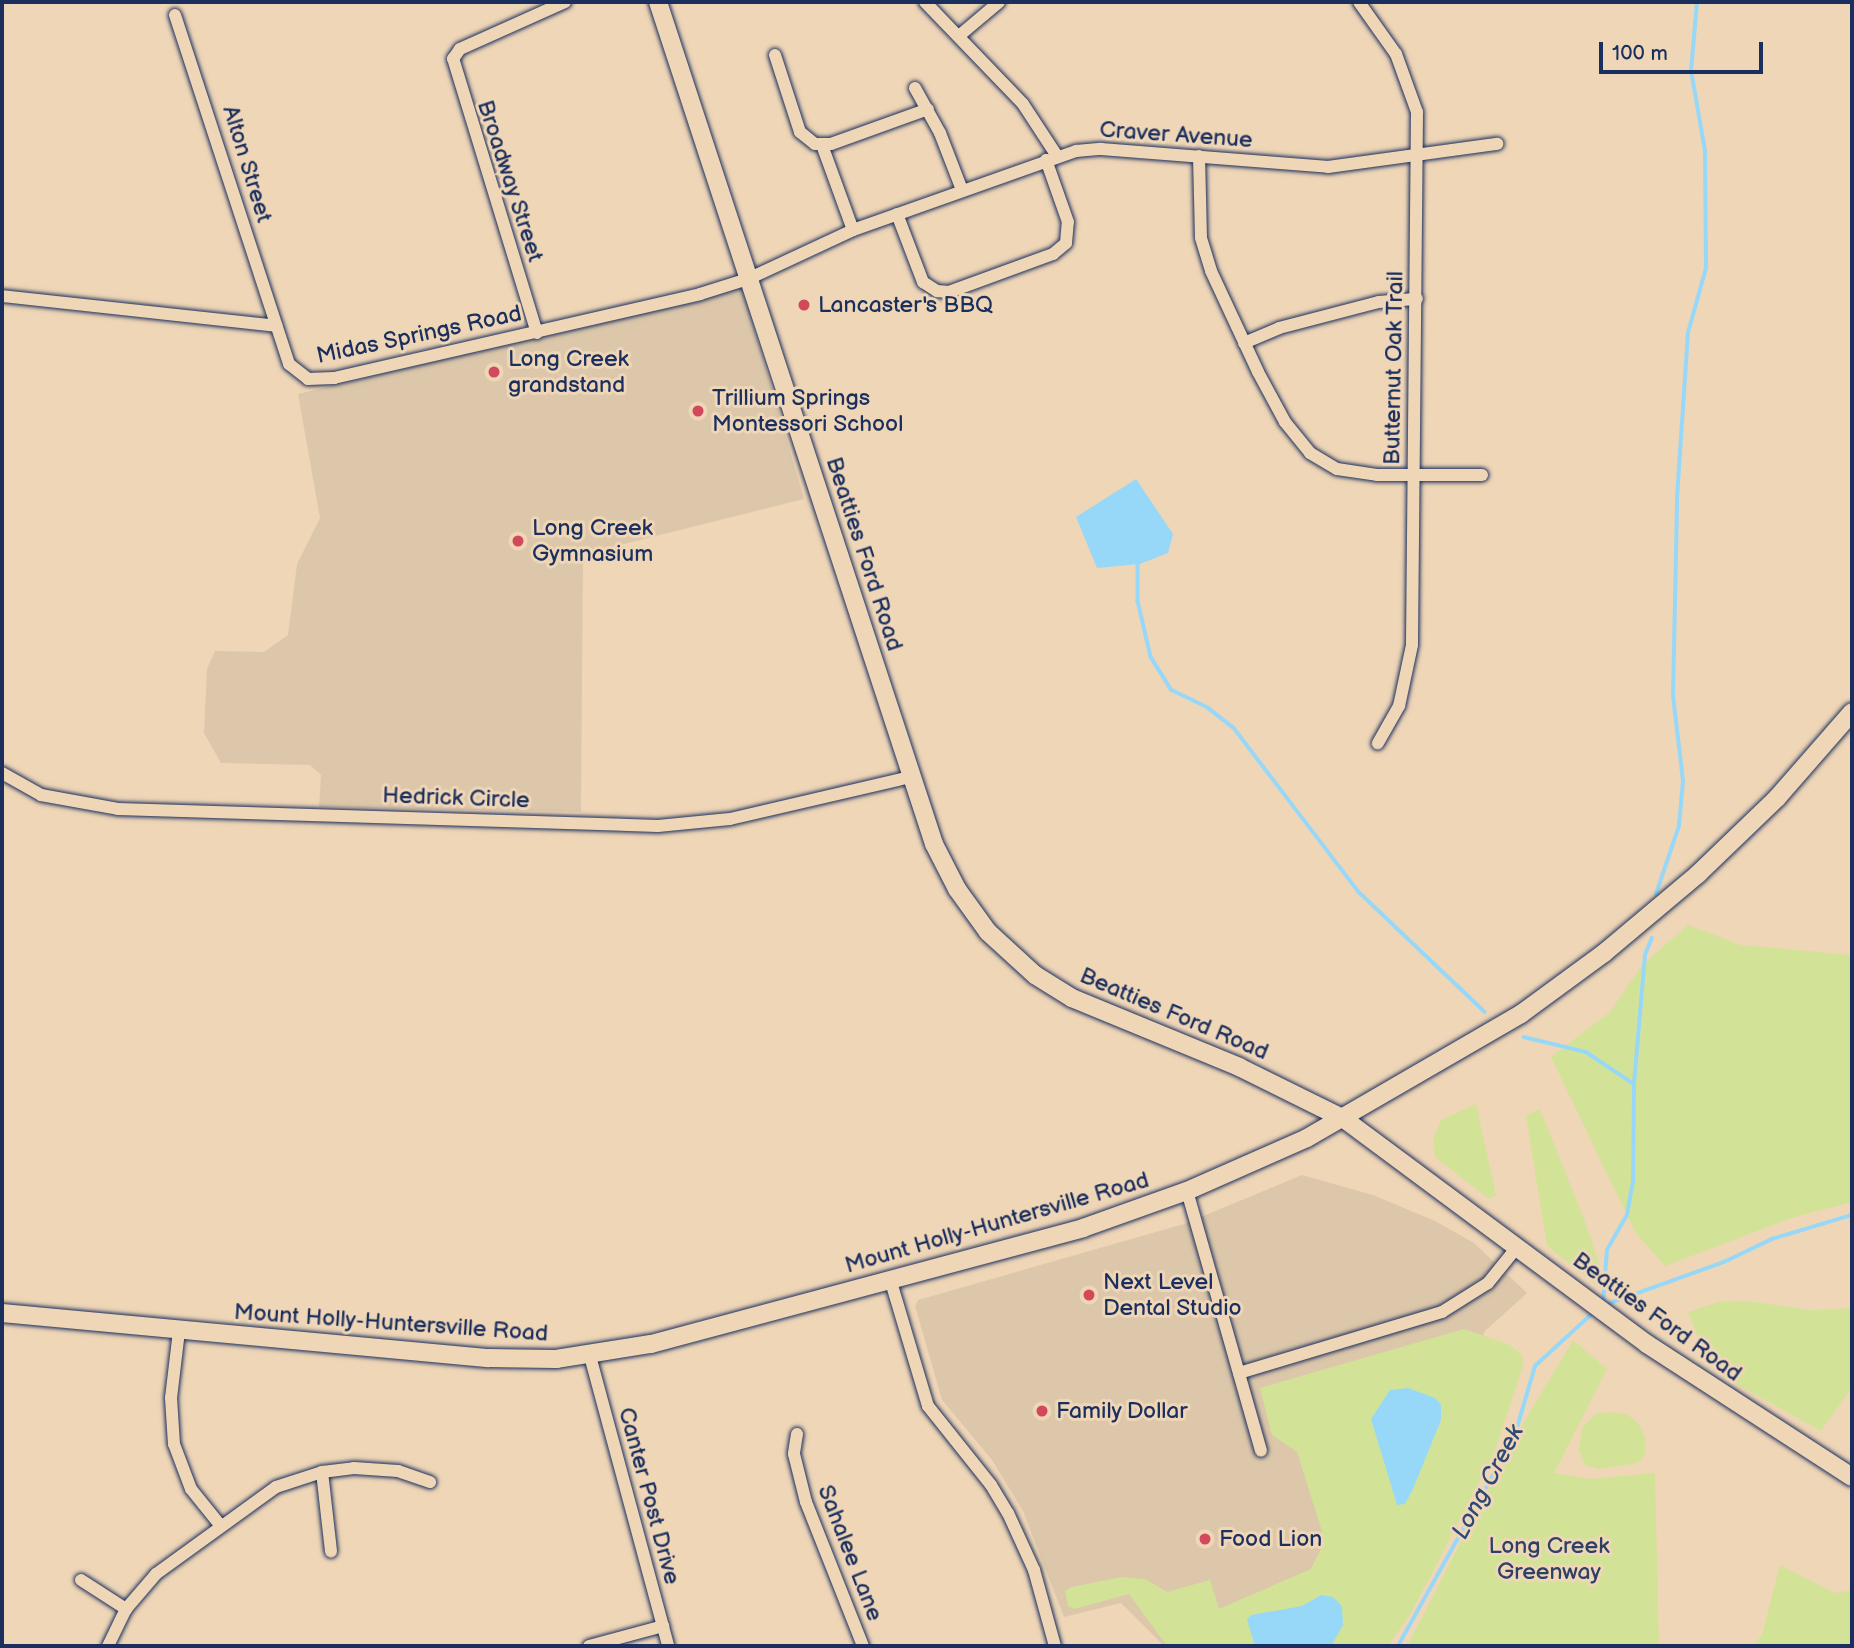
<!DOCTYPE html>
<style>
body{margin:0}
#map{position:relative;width:1854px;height:1648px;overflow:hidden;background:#efd6b7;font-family:"Balsamiq Sans",sans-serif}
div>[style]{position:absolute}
.built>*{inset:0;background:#ddc7aa}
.green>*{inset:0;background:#d2e397}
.water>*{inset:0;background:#97d8f9}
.stream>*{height:3.5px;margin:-1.75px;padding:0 1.75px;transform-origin:1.75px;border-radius:1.75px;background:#97d8f9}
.roads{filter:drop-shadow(0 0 2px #1b2f5e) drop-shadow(0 0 2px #1b2f5e)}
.minor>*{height:12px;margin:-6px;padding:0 6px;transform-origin:6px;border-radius:6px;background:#efd6b7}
.secondary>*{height:18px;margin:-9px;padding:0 9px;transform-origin:9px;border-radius:9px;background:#efd6b7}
.dots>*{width:19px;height:19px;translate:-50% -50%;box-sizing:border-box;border:4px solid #efd6b7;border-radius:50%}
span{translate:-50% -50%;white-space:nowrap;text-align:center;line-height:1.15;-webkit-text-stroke:6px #efd6b7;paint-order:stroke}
.street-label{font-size:23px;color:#1b2f5e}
.poi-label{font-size:23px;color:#1b2f5e}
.left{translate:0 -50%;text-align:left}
.park-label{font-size:23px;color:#2d4164}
.water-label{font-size:24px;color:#2e4875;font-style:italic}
.frame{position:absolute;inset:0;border:4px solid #1b2f5e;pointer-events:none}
.scale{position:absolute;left:1599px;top:42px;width:164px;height:32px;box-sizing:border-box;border:4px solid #1b2f5e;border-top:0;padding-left:9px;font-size:21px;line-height:24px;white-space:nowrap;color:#1b2f5e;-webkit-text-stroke:5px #efd6b7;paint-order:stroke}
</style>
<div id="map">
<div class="built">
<div style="clip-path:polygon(742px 287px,804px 499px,592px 552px,583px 564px,581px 812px,319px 807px,321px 775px,310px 765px,221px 763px,204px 733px,207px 669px,215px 651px,264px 652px,288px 635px,297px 564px,320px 518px,298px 394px)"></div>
<div style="clip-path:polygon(1302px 1175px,1373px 1195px,1435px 1221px,1474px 1243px,1527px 1293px,1485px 1331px,1337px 1646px,1164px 1646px,1121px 1603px,1064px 1617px,1023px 1511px,992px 1460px,942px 1400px,915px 1306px,918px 1300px,1184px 1224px)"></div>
</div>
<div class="green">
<div style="clip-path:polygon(1688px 925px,1741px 945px,1852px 955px,1852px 1202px,1791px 1218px,1665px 1266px,1635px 1232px,1551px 1057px,1610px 1012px,1642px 965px)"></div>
<div style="clip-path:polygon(1476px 1104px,1496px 1195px,1489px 1199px,1435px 1157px,1433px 1139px,1441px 1120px)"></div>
<div style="clip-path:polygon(1540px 1109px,1584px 1219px,1606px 1285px,1596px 1285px,1547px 1246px,1526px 1115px)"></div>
<div style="clip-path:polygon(1747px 1301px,1811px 1310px,1852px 1308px,1852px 1387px,1821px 1431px,1725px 1378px,1705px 1355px,1688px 1312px,1718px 1302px)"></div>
<div style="clip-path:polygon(1464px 1329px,1510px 1345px,1522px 1355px,1523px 1366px,1494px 1454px,1411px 1613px,1388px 1646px,1167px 1646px,1129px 1594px,1074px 1609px,1068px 1606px,1065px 1591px,1072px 1587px,1122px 1577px,1145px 1579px,1167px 1592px,1210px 1580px,1219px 1609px,1311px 1569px,1323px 1545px,1322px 1531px,1297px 1452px,1272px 1435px,1260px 1388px)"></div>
<div style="clip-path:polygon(1573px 1340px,1607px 1369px,1554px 1473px,1590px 1479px,1655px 1473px,1659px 1646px,1407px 1646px,1519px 1430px)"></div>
<div style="clip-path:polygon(1609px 1412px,1627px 1414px,1639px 1424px,1645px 1437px,1645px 1455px,1638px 1463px,1599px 1469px,1585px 1465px,1579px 1451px,1582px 1428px,1595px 1414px)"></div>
<div style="clip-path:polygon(1780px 1565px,1835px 1593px,1852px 1590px,1852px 1646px,1753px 1646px,1762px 1635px)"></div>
</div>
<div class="water">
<div style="clip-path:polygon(1136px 479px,1173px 534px,1168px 553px,1140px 564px,1097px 568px,1076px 517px)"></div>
<div style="clip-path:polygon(1408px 1388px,1435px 1398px,1441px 1405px,1441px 1420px,1413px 1489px,1405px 1504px,1397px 1505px,1371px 1419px,1390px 1390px)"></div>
<div style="clip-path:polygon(1321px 1595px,1333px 1597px,1342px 1606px,1343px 1625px,1331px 1646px,1255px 1646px,1247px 1620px,1251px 1615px,1302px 1606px)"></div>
</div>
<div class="stream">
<div style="left:1138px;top:560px;width:41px;rotate:90deg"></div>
<div style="left:1138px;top:601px;width:57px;rotate:76.9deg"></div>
<div style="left:1151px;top:657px;width:39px;rotate:58deg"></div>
<div style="left:1172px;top:690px;width:39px;rotate:26deg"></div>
<div style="left:1207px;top:707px;width:34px;rotate:38deg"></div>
<div style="left:1234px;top:728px;width:205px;rotate:52.7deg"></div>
<div style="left:1358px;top:891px;width:175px;rotate:43.6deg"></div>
<div style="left:1656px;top:894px;width:72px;rotate:-71.3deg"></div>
<div style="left:1679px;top:826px;width:45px;rotate:-84.9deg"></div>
<div style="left:1683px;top:781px;width:86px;rotate:-96.7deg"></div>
<div style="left:1673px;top:696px;width:198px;rotate:-88.8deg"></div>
<div style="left:1677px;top:498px;width:165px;rotate:-86.2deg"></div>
<div style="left:1688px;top:333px;width:67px;rotate:-74.5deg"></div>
<div style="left:1706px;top:268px;width:117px;rotate:-90.5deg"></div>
<div style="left:1705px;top:151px;width:81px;rotate:-99.9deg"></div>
<div style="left:1691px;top:71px;width:69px;rotate:-85deg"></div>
<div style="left:1524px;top:1037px;width:64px;rotate:13.6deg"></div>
<div style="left:1586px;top:1052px;width:58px;rotate:33.7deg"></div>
<div style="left:1603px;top:1303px;width:53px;rotate:-85.7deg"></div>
<div style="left:1607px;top:1250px;width:40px;rotate:-60.3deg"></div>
<div style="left:1627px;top:1215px;width:34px;rotate:-80deg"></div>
<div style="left:1633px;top:1182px;width:98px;rotate:-89.4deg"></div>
<div style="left:1634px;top:1084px;width:129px;rotate:-85.1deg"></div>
<div style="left:1645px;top:955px;width:18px;rotate:-68deg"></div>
<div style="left:1605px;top:1305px;width:127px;rotate:-19.9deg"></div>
<div style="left:1724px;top:1262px;width:53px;rotate:-25.6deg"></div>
<div style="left:1772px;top:1239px;width:84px;rotate:-16.7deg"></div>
<div style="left:1398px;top:1646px;width:238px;rotate:-60.9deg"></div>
<div style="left:1514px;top:1438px;width:75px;rotate:-73.7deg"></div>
<div style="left:1535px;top:1366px;width:81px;rotate:-42.5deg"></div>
</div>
<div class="roads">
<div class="minor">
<div style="left:925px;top:2px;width:141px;rotate:46.1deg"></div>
<div style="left:1023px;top:104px;width:62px;rotate:56.8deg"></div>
<div style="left:1359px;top:2px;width:64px;rotate:54.6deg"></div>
<div style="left:1396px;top:54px;width:62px;rotate:70.1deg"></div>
<div style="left:1417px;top:112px;width:533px;rotate:90.54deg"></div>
<div style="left:1412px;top:645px;width:62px;rotate:102deg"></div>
<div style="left:1399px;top:706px;width:43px;rotate:119.6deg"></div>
<div style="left:175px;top:15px;width:367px;rotate:71.9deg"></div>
<div style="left:289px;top:364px;width:24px;rotate:38deg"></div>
<div style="left:308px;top:379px;width:26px;rotate:-2deg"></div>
<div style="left:334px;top:378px;width:376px;rotate:-12.9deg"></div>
<div style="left:700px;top:294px;width:50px;rotate:-17.4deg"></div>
<div style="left:748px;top:279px;width:116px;rotate:-25deg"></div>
<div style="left:853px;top:230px;width:237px;rotate:-19.5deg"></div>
<div style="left:1076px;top:151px;width:25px;rotate:-5deg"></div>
<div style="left:1101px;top:149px;width:228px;rotate:4.5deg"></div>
<div style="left:1328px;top:167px;width:171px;rotate:-7.8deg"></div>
<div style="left:960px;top:35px;width:51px;rotate:-40.2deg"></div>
<div style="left:775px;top:55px;width:81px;rotate:72deg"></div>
<div style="left:800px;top:132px;width:19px;rotate:39deg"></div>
<div style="left:815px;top:144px;width:16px"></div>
<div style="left:831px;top:144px;width:103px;rotate:-19.8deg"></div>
<div style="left:915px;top:88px;width:51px;rotate:60.9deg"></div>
<div style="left:940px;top:133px;width:61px;rotate:68.9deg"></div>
<div style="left:822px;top:145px;width:90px;rotate:70deg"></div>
<div style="left:1199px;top:156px;width:82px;rotate:88.6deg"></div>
<div style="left:1201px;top:238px;width:34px;rotate:73deg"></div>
<div style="left:1211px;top:271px;width:111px;rotate:65deg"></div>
<div style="left:1258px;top:372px;width:57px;rotate:61.6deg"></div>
<div style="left:1285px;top:422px;width:40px;rotate:51deg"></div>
<div style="left:1310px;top:453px;width:31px;rotate:31deg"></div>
<div style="left:1337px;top:469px;width:40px;rotate:8.5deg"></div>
<div style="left:1377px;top:475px;width:105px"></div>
<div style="left:897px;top:214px;width:73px;rotate:69.1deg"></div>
<div style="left:923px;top:282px;width:17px;rotate:33deg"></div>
<div style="left:937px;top:291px;width:12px;rotate:5deg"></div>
<div style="left:949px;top:292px;width:111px;rotate:-20.1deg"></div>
<div style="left:1053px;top:254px;width:17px;rotate:-40deg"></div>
<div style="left:1066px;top:243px;width:21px;rotate:-85deg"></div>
<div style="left:1068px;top:222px;width:66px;rotate:-109.5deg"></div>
<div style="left:2px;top:296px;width:276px;rotate:6.2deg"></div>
<div style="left:537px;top:333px;width:287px;rotate:-107deg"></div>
<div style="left:453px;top:59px;width:12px;rotate:-55deg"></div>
<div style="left:460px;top:49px;width:115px;rotate:-24.1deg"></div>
<div style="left:1244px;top:343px;width:38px;rotate:-23deg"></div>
<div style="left:1279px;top:328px;width:103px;rotate:-14.6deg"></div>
<div style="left:1379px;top:302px;width:38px;rotate:-5deg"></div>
<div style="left:2px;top:773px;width:45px;rotate:29.4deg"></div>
<div style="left:41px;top:795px;width:78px;rotate:10.3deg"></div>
<div style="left:118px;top:809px;width:540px;rotate:1.8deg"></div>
<div style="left:658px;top:826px;width:72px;rotate:-5.6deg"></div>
<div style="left:730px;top:819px;width:186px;rotate:-13.1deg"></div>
<div style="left:1187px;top:1191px;width:270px;rotate:74.1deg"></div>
<div style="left:891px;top:1282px;width:129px;rotate:73.4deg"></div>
<div style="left:928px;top:1406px;width:101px;rotate:51.4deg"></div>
<div style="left:991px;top:1485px;width:33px;rotate:59deg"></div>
<div style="left:1008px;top:1513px;width:63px;rotate:65.5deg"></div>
<div style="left:1034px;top:1570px;width:79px;rotate:74.6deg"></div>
<div style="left:179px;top:1331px;width:67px;rotate:96.8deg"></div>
<div style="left:171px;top:1398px;width:46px;rotate:86.3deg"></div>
<div style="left:174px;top:1444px;width:48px;rotate:69.3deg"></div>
<div style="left:191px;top:1489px;width:46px;rotate:51.1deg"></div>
<div style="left:590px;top:1356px;width:300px;rotate:74.9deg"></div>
<div style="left:1239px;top:1373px;width:212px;rotate:-16.7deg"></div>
<div style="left:1442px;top:1312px;width:54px;rotate:-32.2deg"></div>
<div style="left:1488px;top:1283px;width:48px;rotate:-51deg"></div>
<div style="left:797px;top:1434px;width:20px;rotate:99deg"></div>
<div style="left:794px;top:1454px;width:49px;rotate:76deg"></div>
<div style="left:806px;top:1502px;width:155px;rotate:68.4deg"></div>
<div style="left:322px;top:1472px;width:80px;rotate:83.5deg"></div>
<div style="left:81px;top:1580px;width:54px;rotate:32.8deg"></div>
<div style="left:108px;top:1646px;width:41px;rotate:-64.1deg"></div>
<div style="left:126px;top:1609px;width:46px;rotate:-49.4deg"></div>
<div style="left:156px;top:1574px;width:148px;rotate:-35.9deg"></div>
<div style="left:276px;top:1487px;width:48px;rotate:-18.1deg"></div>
<div style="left:322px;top:1472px;width:32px;rotate:-7deg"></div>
<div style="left:354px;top:1468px;width:44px;rotate:3.9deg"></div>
<div style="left:398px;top:1471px;width:34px;rotate:19deg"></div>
<div style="left:589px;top:1646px;width:77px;rotate:-15.1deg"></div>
</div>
<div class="secondary">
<div style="left:658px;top:2px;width:886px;rotate:71.85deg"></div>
<div style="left:934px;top:844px;width:51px;rotate:62.9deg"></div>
<div style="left:957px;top:889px;width:53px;rotate:54.2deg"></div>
<div style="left:988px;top:932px;width:64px;rotate:42.5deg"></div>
<div style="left:1035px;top:975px;width:44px;rotate:31.9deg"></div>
<div style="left:1072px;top:998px;width:181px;rotate:22.4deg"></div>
<div style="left:1239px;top:1067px;width:117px;rotate:26.3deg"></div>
<div style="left:1344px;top:1119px;width:377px;rotate:36.6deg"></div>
<div style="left:1647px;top:1344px;width:244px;rotate:33deg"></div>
<div style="left:2px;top:1313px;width:489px;rotate:5.3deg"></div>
<div style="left:489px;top:1358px;width:67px;rotate:0.9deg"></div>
<div style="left:556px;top:1359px;width:96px;rotate:-9deg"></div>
<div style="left:651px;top:1344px;width:447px;rotate:-15deg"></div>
<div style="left:1083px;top:1228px;width:110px;rotate:-19.6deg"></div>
<div style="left:1187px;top:1191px;width:131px;rotate:-23.8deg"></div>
<div style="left:1307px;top:1138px;width:247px;rotate:-30.1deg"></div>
<div style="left:1521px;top:1014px;width:103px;rotate:-36.3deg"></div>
<div style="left:1604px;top:953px;width:123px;rotate:-40deg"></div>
<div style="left:1698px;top:874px;width:110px;rotate:-43.9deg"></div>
<div style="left:1777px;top:798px;width:114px;rotate:-48.9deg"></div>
</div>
</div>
<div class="dots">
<div style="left:804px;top:305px;background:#d1495b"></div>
<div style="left:494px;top:372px;background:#d1495b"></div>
<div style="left:698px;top:411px;background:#d1495b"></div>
<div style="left:518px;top:541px;background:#d1495b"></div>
<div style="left:1089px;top:1295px;background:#d1495b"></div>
<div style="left:1042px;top:1411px;background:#d1495b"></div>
<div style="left:1205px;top:1539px;background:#d1495b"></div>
</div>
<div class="street-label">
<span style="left:1176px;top:135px;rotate:4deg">Craver Avenue</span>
<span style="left:247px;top:164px;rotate:73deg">Alton Street</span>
<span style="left:510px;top:181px;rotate:72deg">Broadway Street</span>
<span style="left:419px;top:335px;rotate:-12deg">Midas Springs Road</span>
<span style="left:1394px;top:368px;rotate:-89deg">Butternut Oak Trail</span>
<span style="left:864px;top:554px;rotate:72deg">Beatties Ford Road</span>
<span style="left:456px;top:798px;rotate:2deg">Hedrick Circle</span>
<span style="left:1174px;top:1014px;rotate:23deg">Beatties Ford Road</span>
<span style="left:997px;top:1223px;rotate:-16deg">Mount Holly-Huntersville Road</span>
<span style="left:1657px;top:1317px;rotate:36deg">Beatties Ford Road</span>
<span style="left:391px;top:1323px;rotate:4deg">Mount Holly-Huntersville Road</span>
<span style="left:649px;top:1496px;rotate:75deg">Canter Post Drive</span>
<span style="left:850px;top:1553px;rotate:69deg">Sahalee Lane</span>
</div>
<div class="poi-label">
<span class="left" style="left:818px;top:305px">Lancaster's BBQ</span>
<span class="left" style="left:508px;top:372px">Long Creek<br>grandstand</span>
<span class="left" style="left:712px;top:411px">Trillium Springs<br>Montessori School</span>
<span class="left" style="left:532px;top:541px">Long Creek<br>Gymnasium</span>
<span class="left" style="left:1103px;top:1295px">Next Level<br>Dental Studio</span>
<span class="left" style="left:1056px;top:1411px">Family Dollar</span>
<span class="left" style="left:1219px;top:1539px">Food Lion</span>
</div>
<div class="park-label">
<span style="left:1549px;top:1559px">Long Creek<br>Greenway</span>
</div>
<div class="water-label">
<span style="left:1488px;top:1482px;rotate:-62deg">Long Creek</span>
</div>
<div class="frame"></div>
<div class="scale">100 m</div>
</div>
